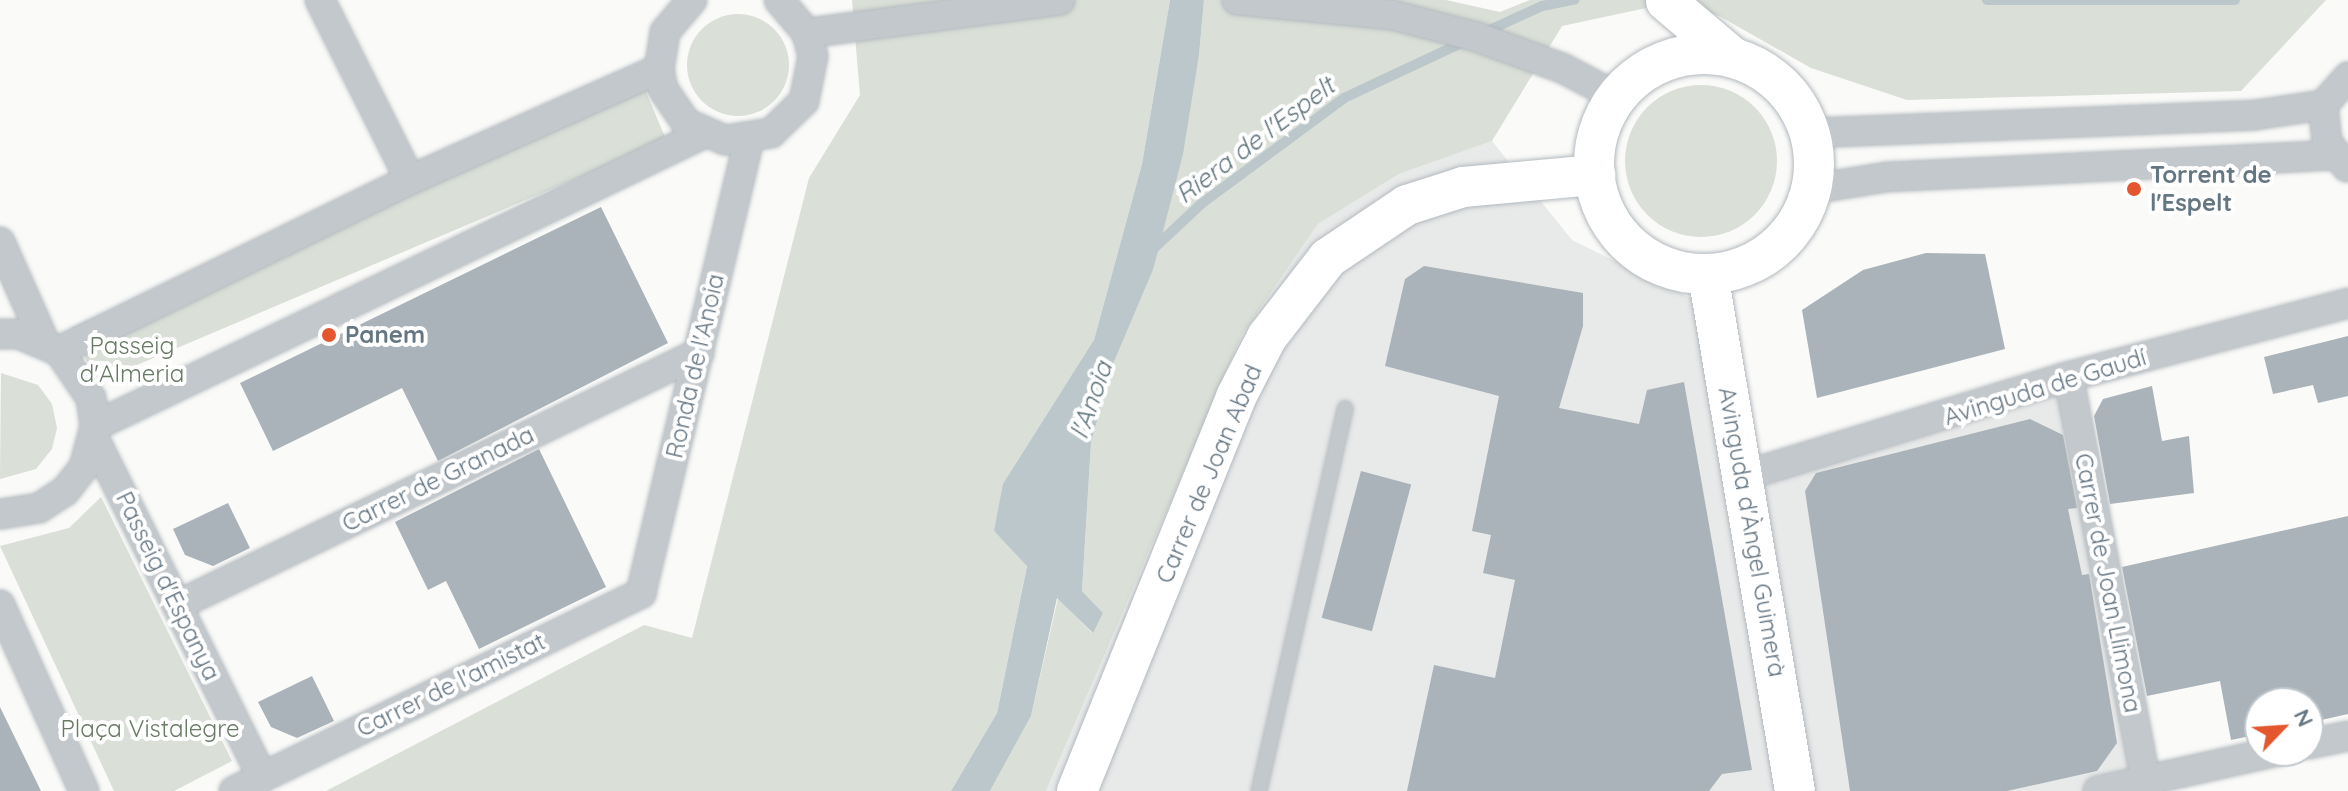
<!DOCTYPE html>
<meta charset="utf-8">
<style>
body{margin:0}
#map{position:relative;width:2348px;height:791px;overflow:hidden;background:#fafaf8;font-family:Quicksand,sans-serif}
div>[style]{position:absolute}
.built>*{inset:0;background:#e8e9e9}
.green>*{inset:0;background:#dadfd7;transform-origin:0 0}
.round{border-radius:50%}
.water>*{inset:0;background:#bbc7cb}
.stream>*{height:10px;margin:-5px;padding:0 5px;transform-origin:5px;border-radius:5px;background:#bbc7cb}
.building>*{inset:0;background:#aab3b9;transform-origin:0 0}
.roads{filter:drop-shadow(0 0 2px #b3babf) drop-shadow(0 0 2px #b3babf)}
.lane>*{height:14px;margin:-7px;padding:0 7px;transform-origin:7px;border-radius:7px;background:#c3c8cc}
.street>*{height:28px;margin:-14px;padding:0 14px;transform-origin:14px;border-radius:14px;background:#c3c8cc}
.secondary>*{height:40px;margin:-20px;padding:0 20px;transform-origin:20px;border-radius:20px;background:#fff}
.secondary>.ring{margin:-20px;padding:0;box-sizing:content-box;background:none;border:40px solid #fff;border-radius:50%}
.dots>*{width:22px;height:22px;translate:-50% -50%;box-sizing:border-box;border:4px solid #fff;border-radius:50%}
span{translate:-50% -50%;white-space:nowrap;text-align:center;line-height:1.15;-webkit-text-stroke:8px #fff;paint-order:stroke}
.poi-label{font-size:24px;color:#657683;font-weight:700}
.left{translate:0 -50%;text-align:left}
.park-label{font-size:24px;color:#687a64}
.street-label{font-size:24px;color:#657683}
.water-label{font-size:26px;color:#60757c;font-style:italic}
.north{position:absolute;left:2244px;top:687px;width:80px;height:80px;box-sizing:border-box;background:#fff;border:2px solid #c1c8cd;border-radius:50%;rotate:65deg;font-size:22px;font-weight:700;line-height:32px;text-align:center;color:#657683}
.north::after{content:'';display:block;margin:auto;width:28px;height:36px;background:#e4572e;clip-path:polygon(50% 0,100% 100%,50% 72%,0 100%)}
</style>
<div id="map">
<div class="built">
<div style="clip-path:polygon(1492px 141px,1572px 240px,1717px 311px,1743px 476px,2058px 383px,2144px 791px,1046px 791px,1242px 335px,1318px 224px,1399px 174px)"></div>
</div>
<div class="green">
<div style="clip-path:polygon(852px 0,1170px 0,1142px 164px,1094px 340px,994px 531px,1027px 565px,997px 713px,951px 791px,326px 791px,644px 625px,692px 638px,809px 178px,860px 95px)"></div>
<div style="clip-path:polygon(1204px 0,1446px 0,1500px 12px,1530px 0,2326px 0,2241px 91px,1907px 100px,1811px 68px,1721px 17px,1679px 1px,1562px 26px,1492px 141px,1399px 174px,1318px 224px,1242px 335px,1046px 791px,990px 791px,1031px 716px,1058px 598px,1092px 633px,1103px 613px,1082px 591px,1091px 443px,1111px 369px,1153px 270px,1199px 55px)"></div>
<div class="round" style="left:687px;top:14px;width:102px;height:102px"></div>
<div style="left:643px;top:85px;width:60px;height:620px;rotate:67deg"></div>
<div class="round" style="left:1625px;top:85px;width:152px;height:152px"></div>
<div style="clip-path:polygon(1px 373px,38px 385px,52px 404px,57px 428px,52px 449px,36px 469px,0 479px)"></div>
<div style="clip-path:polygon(101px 497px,232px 761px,174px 791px,114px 791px,0 546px,69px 528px)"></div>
</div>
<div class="water">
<div style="clip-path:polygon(1170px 0,1204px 0,1199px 55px,1183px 154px,1153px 270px,1111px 369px,1091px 443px,1082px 591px,1103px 613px,1093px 633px,1057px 598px,1031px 716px,990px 791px,951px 791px,997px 713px,1027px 566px,994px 531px,1003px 484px,1094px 340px,1142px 164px)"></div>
</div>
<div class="stream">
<div style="left:1987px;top:0;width:248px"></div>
<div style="left:1483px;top:33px;width:65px;rotate:-24.6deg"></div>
<div style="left:1542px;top:6px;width:33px;rotate:-11deg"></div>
<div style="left:1151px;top:251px;width:69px;rotate:-43.2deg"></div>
<div style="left:1201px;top:204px;width:178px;rotate:-36.5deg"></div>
<div style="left:1344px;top:98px;width:137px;rotate:-25.1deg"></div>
</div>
<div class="building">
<div style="clip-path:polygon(601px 207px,668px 343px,438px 461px,402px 388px,273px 451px,240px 383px)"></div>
<div style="clip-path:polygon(1926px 253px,1985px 254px,2005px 349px,1817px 398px,1802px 310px,1863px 270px)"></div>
<div style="clip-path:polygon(1424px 266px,1583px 293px,1583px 326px,1559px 408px,1639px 424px,1647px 390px,1684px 382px,1752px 770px,1722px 774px,1709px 791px,1407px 791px,1434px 665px,1495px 678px,1515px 580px,1483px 573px,1491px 535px,1472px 531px,1499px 396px,1385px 366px,1405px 279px)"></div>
<div style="clip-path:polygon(2348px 336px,2348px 396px,2318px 403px,2313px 385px,2273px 394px,2264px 357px)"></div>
<div style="clip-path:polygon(2152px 386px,2162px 441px,2189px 436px,2194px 493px,2110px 504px,2094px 416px,2103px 399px)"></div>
<div style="clip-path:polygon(2030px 419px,2063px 435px,2077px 508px,2068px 509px,2082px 575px,2089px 574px,2117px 743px,2097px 771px,2007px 791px,1850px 791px,1805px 491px,1816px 473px)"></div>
<div style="clip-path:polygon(539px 449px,606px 587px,479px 649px,446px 581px,428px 590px,395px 522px)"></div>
<div style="left:1361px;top:471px;width:52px;height:152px;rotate:15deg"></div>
<div style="clip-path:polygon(228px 503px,250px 548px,213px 566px,185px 555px,173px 529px)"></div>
<div style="clip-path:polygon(2348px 516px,2348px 714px,2308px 723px,2308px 703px,2260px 703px,2260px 734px,2231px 740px,2220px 681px,2147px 696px,2122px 567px)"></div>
<div style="clip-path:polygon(312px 676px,334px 721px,297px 738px,271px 727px,258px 702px)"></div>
<div style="clip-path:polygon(0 707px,41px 791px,0 791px)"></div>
</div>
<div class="roads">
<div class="lane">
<div style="left:1259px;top:791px;width:392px;rotate:-77.3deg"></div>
</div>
<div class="street">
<div style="left:320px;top:0;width:201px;rotate:63.4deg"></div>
<div style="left:692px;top:0;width:42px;rotate:130.2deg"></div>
<div style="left:665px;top:32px;width:37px;rotate:99deg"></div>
<div style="left:659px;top:69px;width:20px;rotate:79deg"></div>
<div style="left:663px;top:89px;width:41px;rotate:55.9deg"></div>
<div style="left:686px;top:123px;width:43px;rotate:23.6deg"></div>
<div style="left:725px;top:140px;width:47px;rotate:-8.7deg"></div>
<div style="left:771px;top:133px;width:46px;rotate:-44.1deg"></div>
<div style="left:804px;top:101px;width:46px;rotate:-78.7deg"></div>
<div style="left:813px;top:56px;width:24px;rotate:-105deg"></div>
<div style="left:807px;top:33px;width:43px;rotate:-130.3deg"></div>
<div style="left:1237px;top:0;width:156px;rotate:5.5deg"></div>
<div style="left:1392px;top:15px;width:88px;rotate:14.5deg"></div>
<div style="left:1477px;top:37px;width:90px;rotate:20deg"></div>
<div style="left:1562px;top:68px;width:62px;rotate:27.8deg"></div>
<div style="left:807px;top:33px;width:255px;rotate:-7.4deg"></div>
<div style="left:1810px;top:133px;width:445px;rotate:-2.3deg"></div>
<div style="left:2255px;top:115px;width:69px;rotate:-8.4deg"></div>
<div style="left:2347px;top:167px;width:32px;rotate:-129deg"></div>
<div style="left:2327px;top:142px;width:37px;rotate:-96deg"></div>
<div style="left:2323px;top:105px;width:38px;rotate:-48deg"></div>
<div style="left:1812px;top:189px;width:76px;rotate:-9.1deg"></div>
<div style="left:1887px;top:177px;width:449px;rotate:-2.8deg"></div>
<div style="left:0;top:242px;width:111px;rotate:66deg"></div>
<div style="left:0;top:334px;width:19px"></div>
<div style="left:19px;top:334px;width:43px;rotate:23deg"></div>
<div style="left:59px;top:351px;width:57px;rotate:55.8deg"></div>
<div style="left:91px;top:398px;width:28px;rotate:82deg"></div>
<div style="left:95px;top:426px;width:42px;rotate:105deg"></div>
<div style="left:84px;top:467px;width:31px;rotate:128deg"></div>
<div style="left:65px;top:491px;width:31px;rotate:147deg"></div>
<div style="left:39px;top:508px;width:39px;rotate:171deg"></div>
<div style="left:59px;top:351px;width:390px;rotate:-26deg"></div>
<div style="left:410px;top:180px;width:273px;rotate:-24deg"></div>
<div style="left:2063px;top:378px;width:18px;rotate:61deg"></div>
<div style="left:2072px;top:394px;width:404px;rotate:79.2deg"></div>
<div style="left:95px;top:426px;width:674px;rotate:-25.65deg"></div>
<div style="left:94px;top:438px;width:378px;rotate:63.6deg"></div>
<div style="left:1743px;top:476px;width:335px;rotate:-17deg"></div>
<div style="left:2063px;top:378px;width:295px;rotate:-14.7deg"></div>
<div style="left:0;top:605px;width:204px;rotate:65.7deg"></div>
<div style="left:178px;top:605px;width:579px;rotate:-25.81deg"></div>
<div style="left:2308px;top:744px;width:41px;rotate:-11.3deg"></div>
<div style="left:234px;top:791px;width:453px;rotate:-25.9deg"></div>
<div style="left:641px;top:593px;width:466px;rotate:-76.6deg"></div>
<div style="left:2098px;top:791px;width:184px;rotate:-12.5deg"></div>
</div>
<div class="secondary">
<div style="left:1666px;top:1px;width:87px;rotate:40.3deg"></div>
<div class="ring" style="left:1594px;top:54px;width:180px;height:180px"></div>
<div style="left:1708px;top:274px;width:524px;rotate:80.45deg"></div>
<div style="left:1077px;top:791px;width:425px;rotate:-68deg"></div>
<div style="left:1236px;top:397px;width:68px;rotate:-62.7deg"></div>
<div style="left:1267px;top:337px;width:100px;rotate:-52.3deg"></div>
<div style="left:1328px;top:258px;width:95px;rotate:-33.9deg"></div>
<div style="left:1407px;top:205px;width:59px;rotate:-17.8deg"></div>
<div style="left:1463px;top:187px;width:133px;rotate:-5.2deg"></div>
</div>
</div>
<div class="dots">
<div style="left:2134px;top:189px;background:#e4572e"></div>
<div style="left:329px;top:335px;background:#e4572e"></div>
</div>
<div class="poi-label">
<span class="left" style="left:2150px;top:189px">Torrent de<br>l'Espelt</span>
<span class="left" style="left:345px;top:335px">Panem</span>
</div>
<div class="park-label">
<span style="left:132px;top:360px">Passeig<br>d'Almeria</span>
<span style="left:150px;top:729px">Plaça Vistalegre</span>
</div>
<div class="street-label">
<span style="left:695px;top:366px;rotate:-77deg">Ronda de l'Anoia</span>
<span style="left:2045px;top:387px;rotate:-17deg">Avinguda de Gaudí</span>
<span style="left:1209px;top:474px;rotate:-67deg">Carrer de Joan Abad</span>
<span style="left:438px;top:479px;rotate:-26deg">Carrer de Granada</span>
<span style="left:1752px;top:532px;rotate:80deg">Avinguda d'Àngel Guimerà</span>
<span style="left:2108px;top:583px;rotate:79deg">Carrer de Joan Llimona</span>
<span style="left:168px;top:586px;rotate:64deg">Passeig d'Espanya</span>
<span style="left:451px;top:685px;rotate:-26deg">Carrer de l'amistat</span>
</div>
<div class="water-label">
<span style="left:1255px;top:140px;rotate:-37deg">Riera de l'Espelt</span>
<span style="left:1091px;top:400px;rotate:-71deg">l'Anoia</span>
</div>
<div class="north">N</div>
</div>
